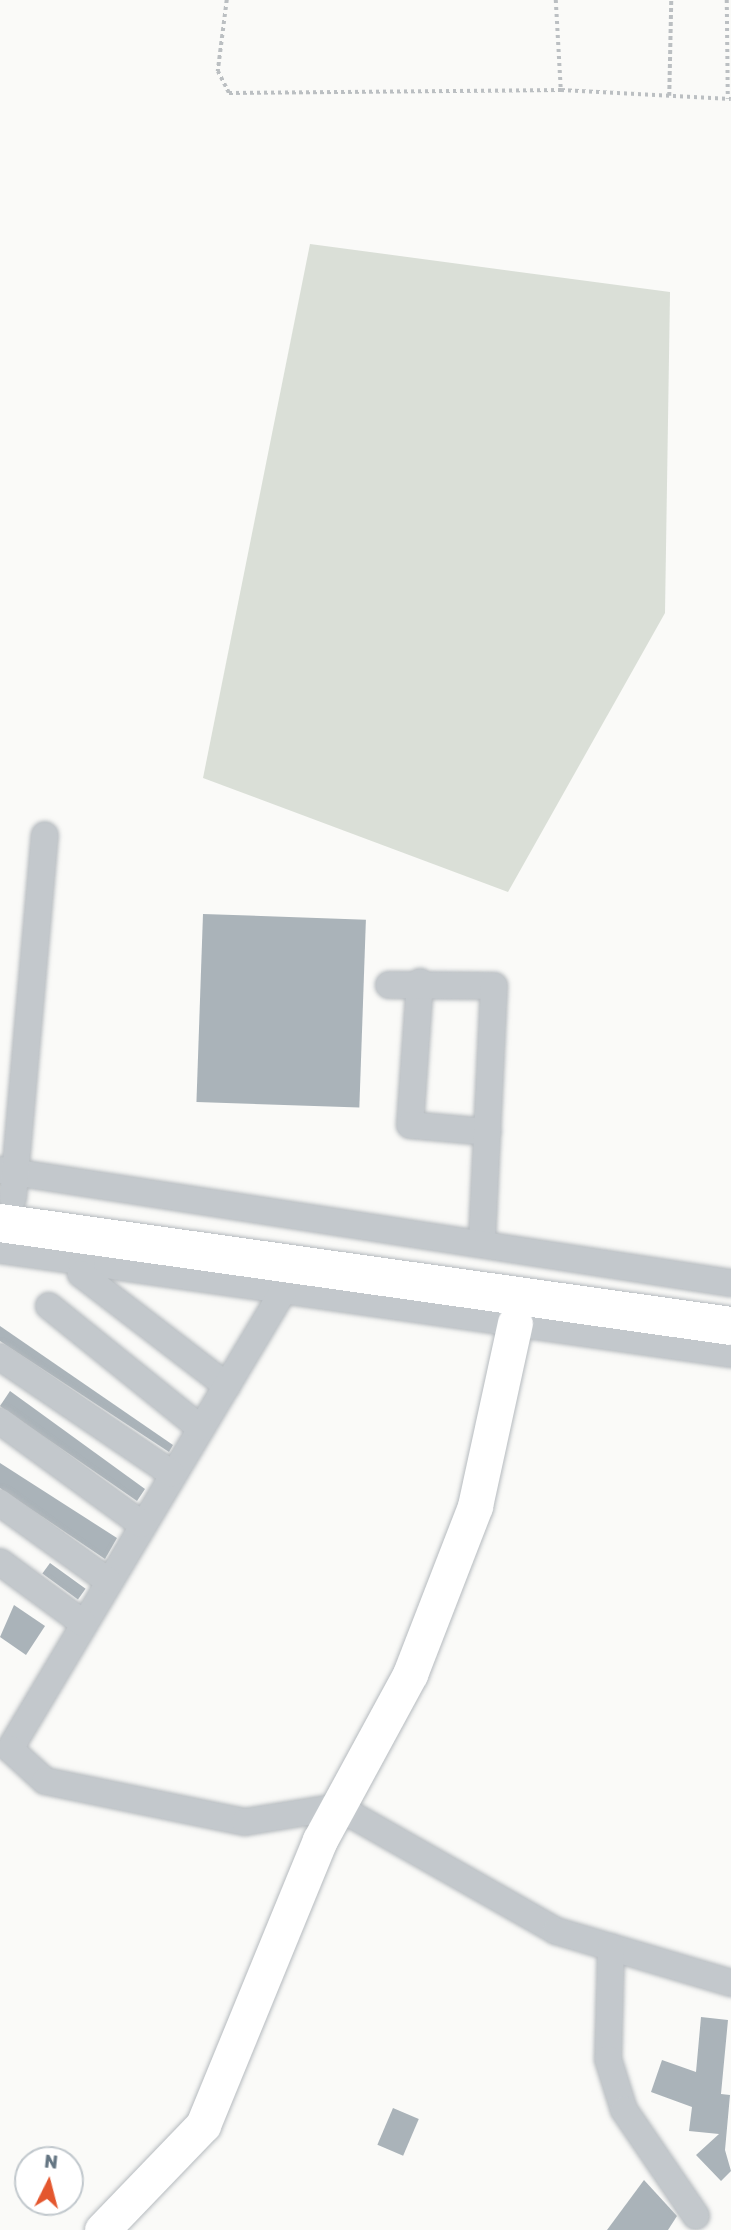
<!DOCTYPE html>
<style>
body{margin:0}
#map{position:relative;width:731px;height:2230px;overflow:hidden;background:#fafaf8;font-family:Rubik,sans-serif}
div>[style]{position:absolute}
.green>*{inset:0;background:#dadfd7}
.building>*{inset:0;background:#aab3b9;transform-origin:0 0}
.path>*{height:3.5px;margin-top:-1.75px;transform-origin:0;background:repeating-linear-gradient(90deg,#bbbfc2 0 3.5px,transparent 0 7px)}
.roads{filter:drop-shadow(0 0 2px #b5babe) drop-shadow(0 0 2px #b5babe)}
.minor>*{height:26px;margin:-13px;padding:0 13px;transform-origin:13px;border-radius:13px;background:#c3c8cc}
.major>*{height:35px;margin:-17.5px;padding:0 17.5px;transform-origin:17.5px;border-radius:17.5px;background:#fff}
.highway>*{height:38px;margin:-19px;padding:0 19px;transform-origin:19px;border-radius:19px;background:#fff}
span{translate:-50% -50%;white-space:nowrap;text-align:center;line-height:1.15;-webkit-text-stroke:7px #fff;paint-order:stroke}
.north{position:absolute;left:14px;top:2146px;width:70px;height:70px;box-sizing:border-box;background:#fff;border:2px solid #c1c8cd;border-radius:50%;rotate:6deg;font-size:19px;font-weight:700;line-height:28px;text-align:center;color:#657683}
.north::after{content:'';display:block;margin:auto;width:24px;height:32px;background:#e4572e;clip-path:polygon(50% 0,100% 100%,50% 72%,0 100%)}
</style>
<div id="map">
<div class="green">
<div style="clip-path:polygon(310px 244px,670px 292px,665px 613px,508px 892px,203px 778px)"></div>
</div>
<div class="building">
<div style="left:203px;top:914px;width:163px;height:188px;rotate:2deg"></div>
<div style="clip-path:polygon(0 1326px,173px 1445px,169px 1452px,0 1341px)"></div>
<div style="clip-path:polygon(10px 1391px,145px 1489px,137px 1501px,0 1406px)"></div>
<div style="clip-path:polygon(0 1463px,117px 1538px,105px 1559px,0 1488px)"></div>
<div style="left:50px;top:1563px;width:44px;height:13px;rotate:36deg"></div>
<div style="clip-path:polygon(14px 1605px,45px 1626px,26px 1655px,0 1637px)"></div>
<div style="clip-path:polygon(701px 2017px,728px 2020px,721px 2094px,730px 2095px,725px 2150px,731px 2171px,721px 2181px,696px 2155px,719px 2134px,689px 2131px,692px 2107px,651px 2092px,662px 2060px,696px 2072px)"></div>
<div style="left:393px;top:2108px;width:28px;height:40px;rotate:23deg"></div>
<div style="clip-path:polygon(644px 2180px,677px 2216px,668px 2230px,607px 2230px)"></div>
</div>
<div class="path">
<div style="left:227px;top:0;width:72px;rotate:97.2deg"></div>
<div style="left:218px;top:71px;width:25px;rotate:63deg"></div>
<div style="left:229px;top:93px;width:332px;rotate:-0.5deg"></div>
<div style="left:556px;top:0;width:90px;rotate:86.8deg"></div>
<div style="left:561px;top:90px;width:170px;rotate:3deg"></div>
<div style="left:727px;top:0;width:99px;rotate:89.4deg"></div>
<div style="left:669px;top:96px;width:96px;rotate:-88.8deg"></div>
</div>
<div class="roads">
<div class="minor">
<div style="left:420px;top:982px;width:143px;rotate:94deg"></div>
<div style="left:410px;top:1125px;width:78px;rotate:5.1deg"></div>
<div style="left:389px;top:985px;width:105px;rotate:0.5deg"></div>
<div style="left:494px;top:986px;width:254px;rotate:92.7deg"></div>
<div style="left:0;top:1170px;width:740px;rotate:8.79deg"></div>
<div style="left:13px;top:1198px;width:364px;rotate:-85deg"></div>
<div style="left:0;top:1250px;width:738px;rotate:8.1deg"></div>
<div style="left:82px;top:1262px;width:12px;rotate:95deg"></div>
<div style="left:81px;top:1274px;width:184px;rotate:37.5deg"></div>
<div style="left:285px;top:1288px;width:537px;rotate:120.82deg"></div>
<div style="left:10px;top:1749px;width:47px;rotate:42.4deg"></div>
<div style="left:45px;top:1781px;width:204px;rotate:11.6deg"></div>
<div style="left:245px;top:1822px;width:94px;rotate:-9.2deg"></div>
<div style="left:338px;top:1807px;width:251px;rotate:29.6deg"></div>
<div style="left:556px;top:1931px;width:183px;rotate:16.5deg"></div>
<div style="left:49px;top:1306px;width:193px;rotate:38.9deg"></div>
<div style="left:0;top:1357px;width:207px;rotate:34.2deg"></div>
<div style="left:0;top:1421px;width:175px;rotate:36.1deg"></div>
<div style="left:0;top:1503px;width:133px;rotate:35.8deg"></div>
<div style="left:0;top:1562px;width:103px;rotate:36.3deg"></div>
<div style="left:611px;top:1947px;width:112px;rotate:91.5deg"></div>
<div style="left:608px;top:2059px;width:53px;rotate:72.6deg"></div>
<div style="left:624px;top:2110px;width:128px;rotate:55.8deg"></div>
</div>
<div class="major">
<div style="left:102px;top:2230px;width:146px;rotate:-46.1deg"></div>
<div style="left:203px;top:2125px;width:308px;rotate:-67.7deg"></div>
<div style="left:320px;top:1840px;width:189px;rotate:-61.5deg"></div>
<div style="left:410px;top:1674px;width:180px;rotate:-68.8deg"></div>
<div style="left:475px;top:1506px;width:187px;rotate:-77.7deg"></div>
</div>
<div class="highway">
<div style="left:0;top:1223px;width:738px;rotate:8.02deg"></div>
</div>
</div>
<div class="north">N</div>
</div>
